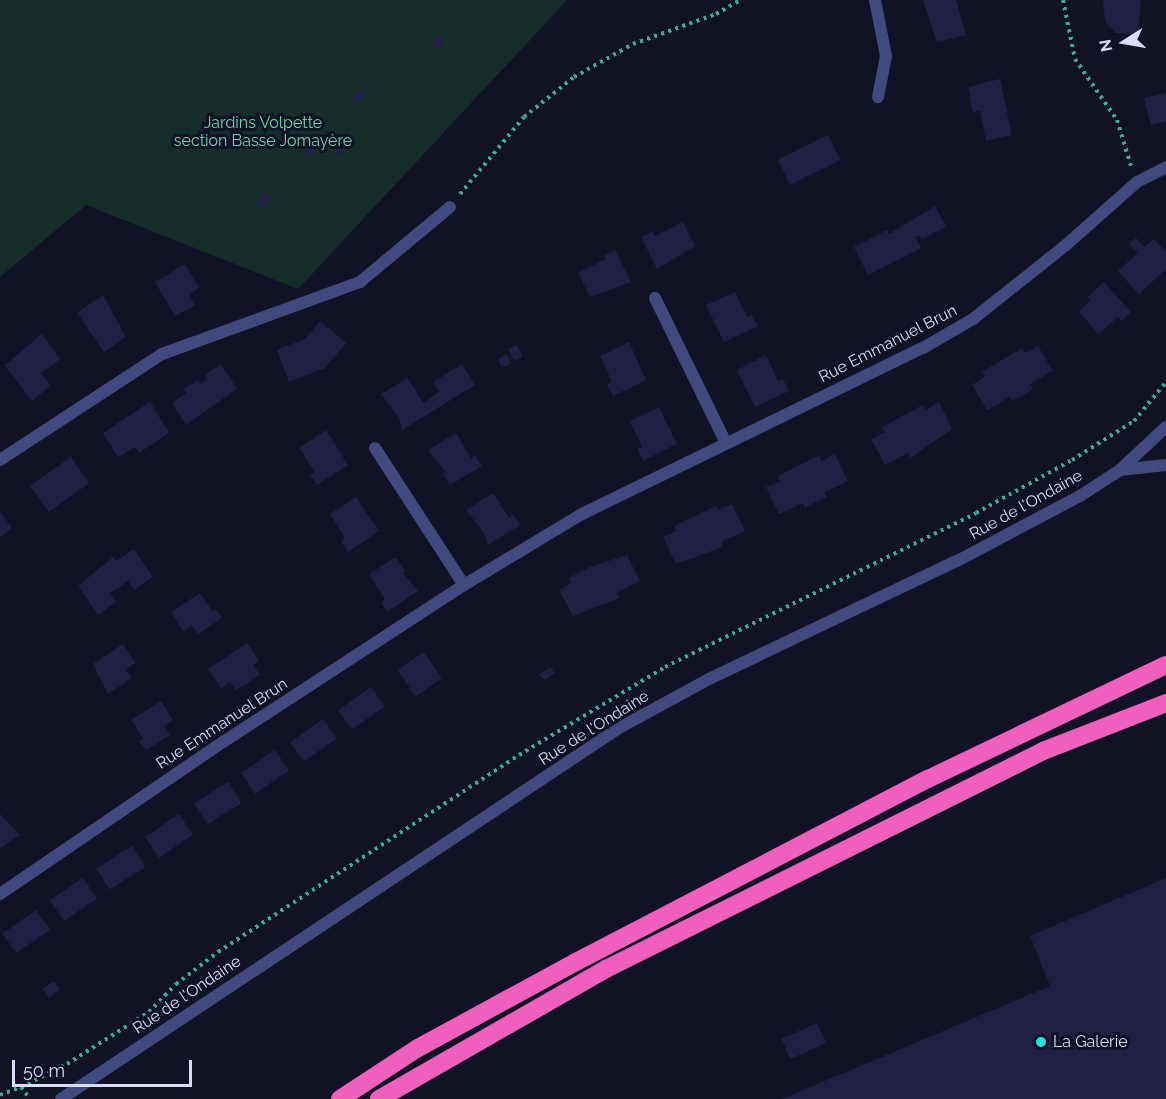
<!DOCTYPE html>
<meta charset="utf-8">
<style>
body{margin:0}
#map{position:relative;width:1166px;height:1099px;overflow:hidden;background:#111225;font-family:Raleway,sans-serif}
div>[style]{position:absolute}
.green>*{inset:0;background:#152e29}
.building>*{inset:0;background:#201f44;transform-origin:0 0}
.path>*{height:4px;margin-top:-2px;transform-origin:0;background:repeating-linear-gradient(90deg,#3cad92 0 3px,transparent 0 7.5px)}
.street>*{height:12px;margin:-6px;padding:0 6px;transform-origin:6px;border-radius:6px;background:#414a7f}
.highway>*{height:18px;margin:-9px;padding:0 9px;transform-origin:9px;border-radius:9px;background:#ef60bd}
.dots>*{width:16px;height:16px;translate:-50% -50%;box-sizing:border-box;border:3px solid #111225;border-radius:50%}
span{translate:-50% -50%;white-space:nowrap;text-align:center;line-height:1.15;-webkit-text-stroke:6px #111225;paint-order:stroke}
.park-label{font-size:16px;color:#6cd5a8}
.street-label{font-size:16px;color:#d9dbfb}
.poi-label{font-size:16px;color:#d9dbfb}
.left{translate:0 -50%;text-align:left}
.north{position:absolute;left:1094px;top:12px;width:60px;height:60px;-webkit-text-stroke:4px #111225;paint-order:stroke;rotate:259deg;font-size:16px;font-weight:700;line-height:24px;text-align:center;color:#d9dbfb}
.north::after{content:'';display:block;margin:auto;width:21px;height:27px;background:#d9dbfb;clip-path:polygon(50% 0,100% 100%,50% 72%,0 100%)}
.scale{position:absolute;left:12px;top:1060px;width:180px;height:27px;box-sizing:border-box;border:3px solid #d9dbfb;border-top:0;padding-left:8px;font-size:18px;line-height:21px;white-space:nowrap;color:#d9dbfb;-webkit-text-stroke:4px #111225;paint-order:stroke}
</style>
<div id="map">
<div class="green">
<div style="clip-path:polygon(0 0,567px 0,298px 289px,86px 205px,0 277px)"></div>
</div>
<div class="building">
<div style="clip-path:polygon(923px 0,956px 0,966px 35px,937px 42px)"></div>
<div style="clip-path:polygon(1103px 0,1141px 0,1138px 35px,1115px 33px,1105px 21px)"></div>
<div style="left:440px;top:35px;width:8px;height:13px;rotate:40deg"></div>
<div style="clip-path:polygon(1000px 79px,1012px 135px,986px 141px,980px 111px,973px 112px,968px 87px)"></div>
<div style="left:361px;top:89px;width:7px;height:13px;rotate:45deg"></div>
<div style="clip-path:polygon(1166px 93px,1166px 121px,1151px 125px,1144px 98px)"></div>
<div style="left:828px;top:135px;width:28px;height:56px;rotate:64deg"></div>
<div style="left:313px;top:143px;width:6px;height:14px;rotate:39deg"></div>
<div style="clip-path:polygon(342px 143px,347px 148px,340px 157px,334px 152px)"></div>
<div style="left:265px;top:193px;width:8px;height:13px;rotate:40deg"></div>
<div style="clip-path:polygon(935px 206px,946px 227px,922px 239px,919px 235px,915px 237px,921px 248px,868px 275px,854px 247px,887px 230px,889px 234px)"></div>
<div style="clip-path:polygon(683px 222px,695px 246px,657px 269px,641px 237px,653px 232px,655px 236px)"></div>
<div style="clip-path:polygon(1136px 238px,1144px 247px,1154px 239px,1166px 252px,1166px 269px,1139px 294px,1118px 271px,1138px 253px,1129px 244px)"></div>
<div style="clip-path:polygon(615px 250px,631px 282px,590px 297px,578px 273px,606px 259px,604px 256px)"></div>
<div style="clip-path:polygon(185px 264px,199px 288px,189px 294px,195px 305px,175px 316px,155px 282px)"></div>
<div style="clip-path:polygon(1104px 282px,1131px 312px,1121px 321px,1118px 317px,1098px 334px,1079px 311px,1090px 301px,1087px 297px)"></div>
<div style="clip-path:polygon(735px 292px,747px 317px,752px 315px,758px 326px,724px 342px,706px 305px)"></div>
<div style="clip-path:polygon(103px 295px,126px 337px,104px 352px,77px 313px)"></div>
<div style="clip-path:polygon(320px 321px,346px 343px,325px 368px,289px 382px,277px 350px,305px 339px)"></div>
<div style="clip-path:polygon(42px 334px,60px 359px,41px 373px,50px 386px,32px 401px,5px 365px)"></div>
<div style="clip-path:polygon(629px 342px,646px 380px,613px 396px,607px 385px,612px 382px,600px 356px)"></div>
<div style="left:517px;top:345px;width:13px;height:10px;rotate:63deg"></div>
<div style="clip-path:polygon(1038px 346px,1053px 371px,1030px 384px,1033px 389px,1023px 395px,1012px 401px,1010px 397px,987px 410px,972px 385px,985px 377px,982px 372px,1022px 348px,1025px 353px)"></div>
<div style="clip-path:polygon(507px 354px,511px 363px,502px 368px,498px 359px)"></div>
<div style="clip-path:polygon(766px 355px,778px 381px,783px 379px,789px 391px,755px 407px,737px 370px)"></div>
<div style="clip-path:polygon(221px 364px,237px 389px,186px 425px,172px 403px,186px 393px,184px 389px,198px 380px,201px 384px,205px 381px,206px 374px)"></div>
<div style="clip-path:polygon(462px 364px,475px 385px,402px 430px,399px 418px,381px 394px,408px 378px,423px 403px,439px 392px,433px 382px)"></div>
<div style="clip-path:polygon(150px 402px,169px 433px,139px 453px,135px 447px,118px 457px,103px 433px)"></div>
<div style="clip-path:polygon(939px 402px,952px 429px,910px 458px,908px 453px,885px 465px,871px 439px,885px 432px,882px 427px,923px 405px,926px 410px)"></div>
<div style="clip-path:polygon(659px 407px,677px 444px,643px 461px,637px 449px,642px 447px,630px 421px)"></div>
<div style="clip-path:polygon(326px 430px,348px 465px,317px 485px,310px 475px,315px 472px,299px 448px)"></div>
<div style="clip-path:polygon(456px 433px,471px 458px,475px 455px,482px 466px,450px 485px,443px 474px,446px 472px,428px 450px)"></div>
<div style="clip-path:polygon(835px 454px,848px 481px,825px 492px,827px 497px,816px 502px,805px 508px,803px 503px,779px 514px,766px 487px,780px 481px,778px 476px,812px 459px,819px 456px,822px 461px)"></div>
<div style="left:71px;top:457px;width:32px;height:50px;rotate:55deg"></div>
<div style="clip-path:polygon(493px 493px,509px 518px,513px 514px,520px 525px,488px 545px,484px 533px,466px 510px)"></div>
<div style="clip-path:polygon(356px 497px,379px 531px,348px 552px,341px 541px,345px 538px,330px 514px)"></div>
<div style="clip-path:polygon(732px 504px,745px 531px,721px 542px,723px 547px,676px 564px,663px 537px,676px 531px,674px 526px,716px 506px,718px 510px)"></div>
<div style="clip-path:polygon(0 511px,12px 528px,0 537px)"></div>
<div style="clip-path:polygon(134px 549px,153px 577px,134px 590px,128px 581px,110px 593px,116px 602px,98px 615px,78px 586px,113px 557px,116px 561px)"></div>
<div style="clip-path:polygon(627px 555px,640px 581px,617px 593px,620px 598px,573px 616px,559px 590px,572px 583px,569px 578px,590px 567px)"></div>
<div style="clip-path:polygon(396px 557px,405px 571px,403px 573px,418px 591px,387px 612px,381px 602px,385px 599px,369px 574px)"></div>
<div style="clip-path:polygon(200px 593px,212px 611px,216px 609px,222px 618px,198px 634px,192px 625px,183px 631px,171px 612px)"></div>
<div style="clip-path:polygon(247px 643px,259px 661px,253px 665px,260px 675px,236px 690px,230px 682px,221px 688px,208px 669px)"></div>
<div style="clip-path:polygon(123px 644px,135px 663px,126px 669px,132px 678px,108px 694px,93px 664px)"></div>
<div style="left:424px;top:652px;width:32px;height:32px;rotate:56deg"></div>
<div style="clip-path:polygon(550px 667px,555px 673px,544px 680px,539px 674px)"></div>
<div style="left:371px;top:687px;width:24px;height:40px;rotate:55deg"></div>
<div style="clip-path:polygon(161px 701px,173px 720px,164px 726px,170px 735px,146px 750px,139px 741px,143px 738px,131px 720px)"></div>
<div style="left:323px;top:719px;width:24px;height:40px;rotate:55deg"></div>
<div style="left:275px;top:750px;width:25px;height:41px;rotate:56deg"></div>
<div style="left:228px;top:782px;width:25px;height:40px;rotate:58deg"></div>
<div style="clip-path:polygon(0 814px,20px 835px,0 848px)"></div>
<div style="left:179px;top:814px;width:25px;height:41px;rotate:56deg"></div>
<div style="left:132px;top:846px;width:25px;height:42px;rotate:58deg"></div>
<div style="left:83px;top:878px;width:25px;height:40px;rotate:56deg"></div>
<div style="clip-path:polygon(1166px 878px,1166px 1099px,782px 1099px,1050px 986px,1030px 936px)"></div>
<div style="left:36px;top:910px;width:24px;height:41px;rotate:55deg"></div>
<div style="left:54px;top:981px;width:11px;height:14px;rotate:56deg"></div>
<div style="left:817px;top:1023px;width:22px;height:39px;rotate:66deg"></div>
</div>
<div class="path">
<div style="left:1063px;top:0;width:60px;rotate:78.5deg"></div>
<div style="left:1075px;top:59px;width:74px;rotate:55.5deg"></div>
<div style="left:1117px;top:120px;width:48px;rotate:73.1deg"></div>
<div style="left:460px;top:194px;width:100px;rotate:-50.3deg"></div>
<div style="left:524px;top:117px;width:64px;rotate:-38.7deg"></div>
<div style="left:574px;top:77px;width:68px;rotate:-29.2deg"></div>
<div style="left:633px;top:44px;width:88px;rotate:-19.9deg"></div>
<div style="left:716px;top:14px;width:28px;rotate:-30deg"></div>
<div style="left:21px;top:1087px;width:51px;rotate:-26.6deg"></div>
<div style="left:67px;top:1064px;width:97px;rotate:-32.4deg"></div>
<div style="left:149px;top:1012px;width:39px;rotate:-46deg"></div>
<div style="left:176px;top:984px;width:53px;rotate:-37.3deg"></div>
<div style="left:218px;top:952px;width:360px;rotate:-33.2deg"></div>
<div style="left:519px;top:755px;width:170px;rotate:-31.1deg"></div>
<div style="left:665px;top:667px;width:347px;rotate:-26.3deg"></div>
<div style="left:976px;top:513px;width:110px;rotate:-28.9deg"></div>
<div style="left:1072px;top:460px;width:73px;rotate:-32.2deg"></div>
<div style="left:1134px;top:421px;width:50px;rotate:-50.6deg"></div>
<div style="left:0;top:1095px;width:22px;rotate:-21deg"></div>
<div style="left:21px;top:1087px;width:15px;rotate:53deg"></div>
</div>
<div class="street">
<div style="left:875px;top:0;width:57px;rotate:78.9deg"></div>
<div style="left:886px;top:56px;width:42px;rotate:101deg"></div>
<div style="left:655px;top:298px;width:161px;rotate:63.9deg"></div>
<div style="left:375px;top:448px;width:163px;rotate:57deg"></div>
<div style="left:0;top:460px;width:194px;rotate:-33.2deg"></div>
<div style="left:162px;top:354px;width:211px;rotate:-20deg"></div>
<div style="left:360px;top:282px;width:117px;rotate:-39.8deg"></div>
<div style="left:1120px;top:470px;width:46px;rotate:-6.2deg"></div>
<div style="left:0;top:894px;width:270px;rotate:-34.3deg"></div>
<div style="left:223px;top:742px;width:288px;rotate:-33.1deg"></div>
<div style="left:464px;top:585px;width:135px;rotate:-31.1deg"></div>
<div style="left:580px;top:515px;width:381px;rotate:-26deg"></div>
<div style="left:923px;top:348px;width:58px;rotate:-30.1deg"></div>
<div style="left:973px;top:319px;width:119px;rotate:-38.5deg"></div>
<div style="left:1066px;top:245px;width:95px;rotate:-41.6deg"></div>
<div style="left:1137px;top:182px;width:33px;rotate:-27deg"></div>
<div style="left:61px;top:1099px;width:670px;rotate:-33.62deg"></div>
<div style="left:619px;top:728px;width:102px;rotate:-28.6deg"></div>
<div style="left:709px;top:679px;width:277px;rotate:-25.5deg"></div>
<div style="left:959px;top:560px;width:137px;rotate:-27.9deg"></div>
<div style="left:1080px;top:496px;width:48px;rotate:-33deg"></div>
<div style="left:1120px;top:470px;width:63px;rotate:-43.1deg"></div>
</div>
<div class="highway">
<div style="left:340px;top:1099px;width:93px;rotate:-33.2deg"></div>
<div style="left:418px;top:1048px;width:178px;rotate:-28.6deg"></div>
<div style="left:574px;top:963px;width:399px;rotate:-27.5deg"></div>
<div style="left:928px;top:779px;width:264px;rotate:-25.6deg"></div>
<div style="left:379px;top:1099px;width:262px;rotate:-29.8deg"></div>
<div style="left:606px;top:969px;width:488px;rotate:-26.5deg"></div>
<div style="left:1043px;top:751px;width:132px;rotate:-21.3deg"></div>
</div>
<div class="dots">
<div style="left:1041px;top:1042px;background:#18e8d9"></div>
</div>
<div class="park-label">
<span style="left:263px;top:132px">Jardins Volpette<br>section Basse Jomayère</span>
</div>
<div class="street-label">
<span style="left:888px;top:344px;rotate:-27deg">Rue Emmanuel Brun</span>
<span style="left:1026px;top:505px;rotate:-29deg">Rue de l'Ondaine</span>
<span style="left:222px;top:724px;rotate:-33deg">Rue Emmanuel Brun</span>
<span style="left:594px;top:728px;rotate:-32deg">Rue de l'Ondaine</span>
<span style="left:187px;top:995px;rotate:-34deg">Rue de l'Ondaine</span>
</div>
<div class="poi-label">
<span class="left" style="left:1053px;top:1042px">La Galerie</span>
</div>
<div class="north">N</div>
<div class="scale">50 m</div>
</div>
